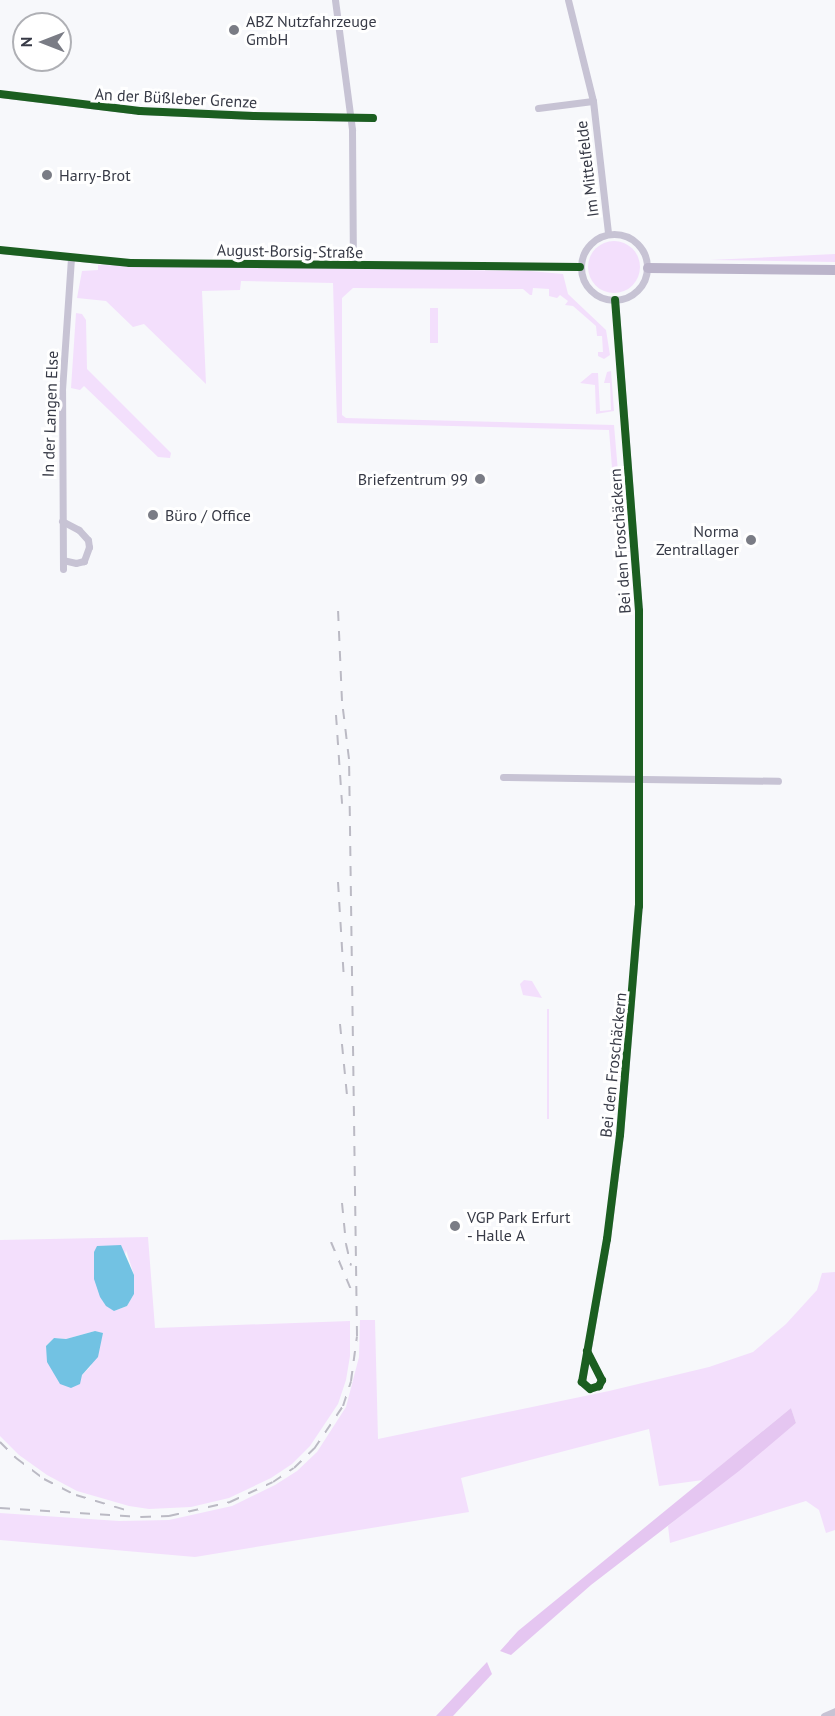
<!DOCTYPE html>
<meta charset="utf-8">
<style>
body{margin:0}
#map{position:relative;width:835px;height:1716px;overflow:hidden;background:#f7f8fb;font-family:"PT Sans",sans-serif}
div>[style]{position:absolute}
.green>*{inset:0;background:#f3dffc;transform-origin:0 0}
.round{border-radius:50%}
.forest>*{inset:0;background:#e5c6f1}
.water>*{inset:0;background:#72c2e3}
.minor>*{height:7px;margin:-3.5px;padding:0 3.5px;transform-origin:3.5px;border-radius:3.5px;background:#c7c3d4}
.minor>.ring{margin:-3.5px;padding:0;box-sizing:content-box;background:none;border:7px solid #c7c3d4;border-radius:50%}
.highway>*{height:10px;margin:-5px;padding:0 5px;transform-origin:5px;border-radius:5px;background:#bbb4ca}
.rail>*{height:2px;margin-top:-1px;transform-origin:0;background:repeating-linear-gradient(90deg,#bbbac4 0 10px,transparent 0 20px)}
.cycleway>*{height:8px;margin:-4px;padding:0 4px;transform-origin:4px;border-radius:4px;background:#1b5e20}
.dots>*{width:16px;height:16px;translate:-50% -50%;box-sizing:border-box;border:3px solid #fff;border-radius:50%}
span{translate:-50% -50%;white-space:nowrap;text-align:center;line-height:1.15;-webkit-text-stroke:6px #fff;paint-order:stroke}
.poi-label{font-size:16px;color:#373a46}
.left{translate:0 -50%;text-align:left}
.right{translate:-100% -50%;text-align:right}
.street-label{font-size:16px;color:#373a46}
.north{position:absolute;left:12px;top:12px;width:60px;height:60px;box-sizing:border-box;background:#fff;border:2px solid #afb0b5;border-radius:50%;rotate:270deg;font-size:16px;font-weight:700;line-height:24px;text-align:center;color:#373a46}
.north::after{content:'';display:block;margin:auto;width:21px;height:27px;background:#7a7c85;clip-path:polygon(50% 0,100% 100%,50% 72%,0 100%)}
</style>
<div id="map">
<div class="green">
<div class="round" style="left:588px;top:241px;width:52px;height:52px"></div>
<div style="clip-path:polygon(835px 254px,835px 262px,710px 260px)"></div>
<div style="clip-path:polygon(98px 265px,530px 271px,563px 274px,568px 294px,606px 330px,610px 355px,604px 359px,598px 356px,598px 352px,603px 352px,602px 336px,597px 336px,596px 326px,573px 306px,565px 305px,568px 301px,560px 295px,557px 298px,549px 296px,549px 289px,533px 288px,532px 295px,530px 295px,523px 289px,353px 288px,342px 298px,342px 415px,346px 418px,614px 425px,624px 542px,618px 543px,609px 430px,337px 423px,333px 283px,241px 281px,240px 290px,202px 291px,206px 384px,144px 324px,133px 327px,106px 301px,77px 298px,82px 271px,98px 270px)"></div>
<div style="left:430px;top:308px;width:8px;height:35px"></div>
<div style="clip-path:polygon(76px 313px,82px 314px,86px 320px,87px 369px,171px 453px,170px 458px,158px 457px,84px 386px,80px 390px,71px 388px)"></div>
<div style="clip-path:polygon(611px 371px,614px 411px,596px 414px,595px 385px,580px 383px,592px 373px,598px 373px,600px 411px,611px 410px,610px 383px,604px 383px,607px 372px)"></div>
<div style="clip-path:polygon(524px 980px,532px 981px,542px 998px,523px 995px,520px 984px)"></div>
<div style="left:547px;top:1009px;width:2px;height:110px"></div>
<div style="clip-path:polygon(evenodd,148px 1237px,155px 1328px,350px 1321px,350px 1356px,346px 1380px,338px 1404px,310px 1446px,292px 1464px,271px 1478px,229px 1498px,191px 1507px,149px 1509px,129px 1506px,77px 1491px,47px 1475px,19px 1455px,0 1436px,0 1240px,148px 1237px,126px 1250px,134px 1275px,134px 1294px,127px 1306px,114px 1311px,126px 1250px,148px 1237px,95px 1331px,91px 1366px,82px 1375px,48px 1358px,46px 1346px,54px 1338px,66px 1339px,95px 1331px)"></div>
<div style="clip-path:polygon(835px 1272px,835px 1530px,826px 1533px,819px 1510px,806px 1501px,670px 1543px,668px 1526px,796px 1423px,791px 1408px,703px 1480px,659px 1486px,649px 1429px,461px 1478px,469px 1512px,195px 1557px,0 1540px,0 1513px,119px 1521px,169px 1520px,232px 1506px,275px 1485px,297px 1471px,317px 1452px,346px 1407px,359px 1357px,360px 1320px,375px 1320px,378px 1439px,609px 1391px,709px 1367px,753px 1352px,786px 1324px,817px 1290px,822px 1273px)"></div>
</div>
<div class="forest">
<div style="clip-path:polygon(791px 1408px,796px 1423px,739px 1471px,591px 1585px,511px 1655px,500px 1651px,518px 1631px)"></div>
<div style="clip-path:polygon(487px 1662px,492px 1674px,453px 1716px,436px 1716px)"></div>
</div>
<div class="water">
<div style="clip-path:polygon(121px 1245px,134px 1275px,134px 1294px,127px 1306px,114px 1311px,106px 1306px,100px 1297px,94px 1279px,94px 1252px,97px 1246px)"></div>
<div style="clip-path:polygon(95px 1331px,103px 1333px,98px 1357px,82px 1375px,80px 1384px,71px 1388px,60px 1384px,47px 1362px,46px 1346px,54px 1338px,66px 1339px)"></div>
</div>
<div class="minor">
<div style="left:335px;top:0;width:131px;rotate:82.5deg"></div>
<div style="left:352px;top:130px;width:135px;rotate:89.6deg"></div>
<div style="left:568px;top:0;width:104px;rotate:76.1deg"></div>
<div style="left:593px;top:101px;width:133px;rotate:83.5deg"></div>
<div style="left:0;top:94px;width:141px;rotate:6.9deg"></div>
<div style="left:140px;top:111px;width:114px;rotate:2.5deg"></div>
<div style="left:254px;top:116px;width:119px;rotate:1deg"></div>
<div style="left:538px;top:108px;width:55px;rotate:-7.3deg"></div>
<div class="ring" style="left:581px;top:234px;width:59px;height:59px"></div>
<div style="left:0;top:250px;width:131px;rotate:5.7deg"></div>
<div style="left:130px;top:263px;width:450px;rotate:0.5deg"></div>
<div style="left:62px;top:521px;width:19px;rotate:28deg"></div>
<div style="left:79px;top:530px;width:13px;rotate:48deg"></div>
<div style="left:88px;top:540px;width:7px;rotate:82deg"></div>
<div style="left:89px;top:547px;width:15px;rotate:110deg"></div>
<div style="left:84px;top:561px;width:8px;rotate:166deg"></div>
<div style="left:76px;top:563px;width:13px;rotate:-167deg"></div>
<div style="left:63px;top:569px;width:179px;rotate:-90.3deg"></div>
<div style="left:62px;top:390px;width:131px;rotate:-86.1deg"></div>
<div style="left:503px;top:777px;width:275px;rotate:0.8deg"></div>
<div style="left:587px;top:1351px;width:33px;rotate:63deg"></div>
<div style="left:602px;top:1380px;width:7px;rotate:117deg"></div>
<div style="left:599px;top:1386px;width:9px;rotate:162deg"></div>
<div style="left:590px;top:1389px;width:11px;rotate:-139deg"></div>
<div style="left:582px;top:1382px;width:145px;rotate:-80.1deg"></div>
<div style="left:607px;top:1239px;width:105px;rotate:-82.9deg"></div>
<div style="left:620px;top:1135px;width:230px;rotate:-85.3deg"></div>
<div style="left:639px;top:906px;width:295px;rotate:-90deg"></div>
<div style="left:639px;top:611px;width:312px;rotate:-94.4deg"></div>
<div style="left:824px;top:1716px;width:12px;rotate:-24deg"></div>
</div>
<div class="highway">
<div style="left:648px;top:268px;width:187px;rotate:0.6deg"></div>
</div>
<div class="rail">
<div style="left:336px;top:715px;width:89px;rotate:86.1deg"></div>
<div style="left:338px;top:882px;width:99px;rotate:86.5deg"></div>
<div style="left:340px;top:1024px;width:71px;rotate:84.4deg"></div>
<div style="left:342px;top:1203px;width:41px;rotate:84.4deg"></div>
<div style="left:346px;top:1244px;width:22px;rotate:77deg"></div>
<div style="left:331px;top:1242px;width:54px;rotate:67.2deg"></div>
<div style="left:0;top:1442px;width:23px;rotate:45deg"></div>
<div style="left:16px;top:1458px;width:35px;rotate:37deg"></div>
<div style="left:44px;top:1479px;width:36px;rotate:27deg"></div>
<div style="left:76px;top:1495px;width:55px;rotate:16.8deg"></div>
<div style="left:0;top:1508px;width:141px;rotate:3.7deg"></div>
<div style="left:141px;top:1517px;width:28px;rotate:-2deg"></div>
<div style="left:169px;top:1516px;width:63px;rotate:-12.9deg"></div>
<div style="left:230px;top:1502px;width:47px;rotate:-24.9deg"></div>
<div style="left:273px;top:1482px;width:25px;rotate:-34deg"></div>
<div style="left:294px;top:1468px;width:28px;rotate:-44deg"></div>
<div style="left:314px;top:1449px;width:52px;rotate:-56deg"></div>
<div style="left:343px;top:1406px;width:26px;rotate:-72deg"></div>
<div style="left:351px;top:1381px;width:45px;rotate:-82.4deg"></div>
<div style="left:357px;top:1336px;width:577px;rotate:-90.79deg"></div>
<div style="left:349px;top:759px;width:58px;rotate:-96.9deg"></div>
<div style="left:342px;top:701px;width:92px;rotate:-92.5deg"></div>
</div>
<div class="cycleway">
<div style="left:0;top:94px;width:141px;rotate:6.9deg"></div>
<div style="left:140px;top:111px;width:114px;rotate:2.5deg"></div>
<div style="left:254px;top:116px;width:119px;rotate:1deg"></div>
<div style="left:0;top:250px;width:131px;rotate:5.7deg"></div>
<div style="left:130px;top:263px;width:450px;rotate:0.5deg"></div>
<div style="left:587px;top:1351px;width:33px;rotate:63deg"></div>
<div style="left:602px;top:1380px;width:7px;rotate:117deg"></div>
<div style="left:599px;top:1386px;width:9px;rotate:162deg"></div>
<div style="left:590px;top:1389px;width:11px;rotate:-139deg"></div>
<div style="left:582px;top:1382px;width:145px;rotate:-80.1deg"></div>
<div style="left:607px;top:1239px;width:105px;rotate:-82.9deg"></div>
<div style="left:620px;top:1135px;width:230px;rotate:-85.3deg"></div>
<div style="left:639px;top:906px;width:295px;rotate:-90deg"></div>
<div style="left:639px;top:611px;width:312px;rotate:-94.4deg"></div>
</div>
<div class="dots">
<div style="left:234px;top:30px;background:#7a7c85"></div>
<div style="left:47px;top:175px;background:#7a7c85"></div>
<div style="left:480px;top:479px;background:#7a7c85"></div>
<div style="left:153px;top:515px;background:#7a7c85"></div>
<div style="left:751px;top:540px;background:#7a7c85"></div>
<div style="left:455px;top:1226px;background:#7a7c85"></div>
</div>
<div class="poi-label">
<span class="left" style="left:246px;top:30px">ABZ Nutzfahrzeuge<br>GmbH</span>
<span class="left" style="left:59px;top:175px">Harry-Brot</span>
<span class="right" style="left:468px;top:479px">Briefzentrum 99</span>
<span class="left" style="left:165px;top:515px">Büro / Office</span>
<span class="right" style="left:739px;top:540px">Norma<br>Zentrallager</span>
<span class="left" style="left:467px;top:1226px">VGP Park Erfurt<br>- Halle A</span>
</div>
<div class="street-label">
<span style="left:176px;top:98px;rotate:3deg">An der Büßleber Grenze</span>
<span style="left:587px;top:169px;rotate:-97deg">Im Mittelfelde</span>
<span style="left:290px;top:251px;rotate:1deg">August-Borsig-Straße</span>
<span style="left:50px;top:414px;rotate:-88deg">In der Langen Else</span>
<span style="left:620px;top:541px;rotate:-94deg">Bei den Froschäckern</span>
<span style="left:613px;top:1065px;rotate:-84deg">Bei den Froschäckern</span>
</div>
<div class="north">N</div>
</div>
